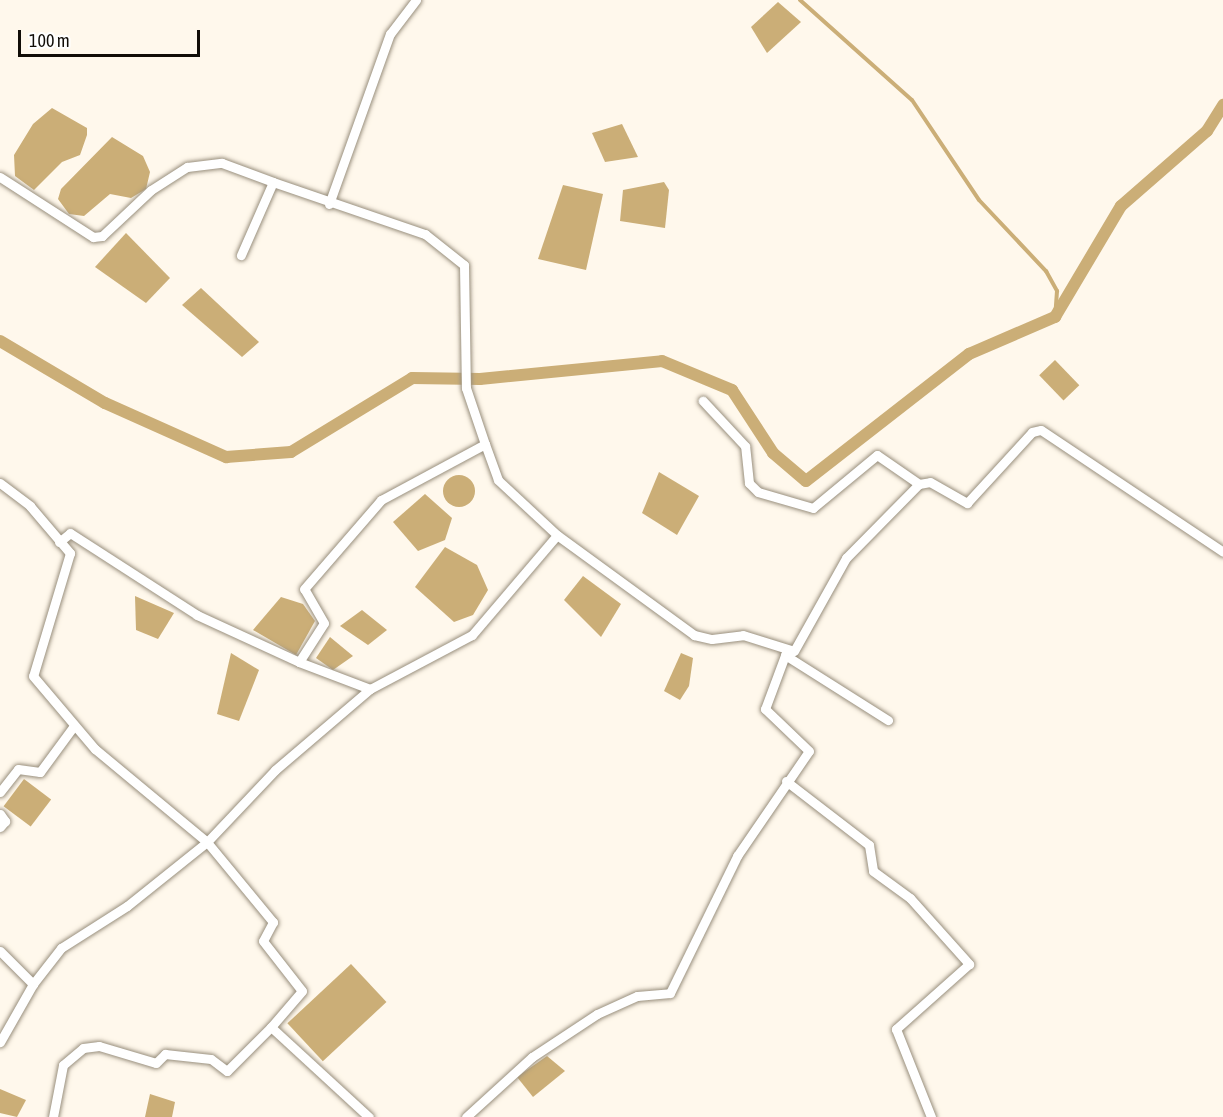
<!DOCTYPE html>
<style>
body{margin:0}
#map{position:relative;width:1223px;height:1117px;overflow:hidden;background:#fff8ec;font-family:"Asap Condensed",sans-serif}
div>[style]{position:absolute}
.water>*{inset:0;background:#cbae77;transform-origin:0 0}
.round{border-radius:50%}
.stream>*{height:4px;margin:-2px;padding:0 2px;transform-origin:2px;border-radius:2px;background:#cbae77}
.canal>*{height:12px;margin:-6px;padding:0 6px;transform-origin:6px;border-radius:6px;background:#cbae77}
.roads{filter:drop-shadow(0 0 2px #998f7d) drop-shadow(0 0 2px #998f7d)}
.minor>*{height:9px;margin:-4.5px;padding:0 4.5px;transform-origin:4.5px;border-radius:4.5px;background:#fff}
span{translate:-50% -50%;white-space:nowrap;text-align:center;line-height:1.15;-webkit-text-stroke:5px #fff;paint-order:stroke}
.scale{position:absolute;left:18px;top:30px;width:182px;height:27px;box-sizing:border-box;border:3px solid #110d07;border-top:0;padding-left:8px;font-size:18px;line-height:21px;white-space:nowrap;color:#110d07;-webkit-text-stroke:4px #fff;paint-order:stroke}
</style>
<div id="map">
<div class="water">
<div style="clip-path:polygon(778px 2px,801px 22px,767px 53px,751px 27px)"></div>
<div style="clip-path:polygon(52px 108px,87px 128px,87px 135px,80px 155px,62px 162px,34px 190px,15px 176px,14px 155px,33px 124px)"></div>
<div style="clip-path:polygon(622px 124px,638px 157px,605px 162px,592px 133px)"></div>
<div style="clip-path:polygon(112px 137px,143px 156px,150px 172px,146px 189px,131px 198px,110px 194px,84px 216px,69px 214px,58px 199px,61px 189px)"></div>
<div style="clip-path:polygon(664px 182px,669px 190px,665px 228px,620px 221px,623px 190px)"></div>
<div style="clip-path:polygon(563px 185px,603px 194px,586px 270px,538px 259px)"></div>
<div style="clip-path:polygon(126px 233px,170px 278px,146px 303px,95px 267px)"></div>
<div style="clip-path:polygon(201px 288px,259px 342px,242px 357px,182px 305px)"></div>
<div style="left:1055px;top:360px;width:35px;height:22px;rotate:46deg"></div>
<div style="clip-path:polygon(659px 472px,699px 496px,677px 535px,642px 513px)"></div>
<div class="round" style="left:443px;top:475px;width:32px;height:32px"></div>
<div style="clip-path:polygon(425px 494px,452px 518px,445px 540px,418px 551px,393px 522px)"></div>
<div style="clip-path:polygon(445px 547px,477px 565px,488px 590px,473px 615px,454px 622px,415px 587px)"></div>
<div style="clip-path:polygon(583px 576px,621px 604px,601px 637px,564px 600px)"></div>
<div style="clip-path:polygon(135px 596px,174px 613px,158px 639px,136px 630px)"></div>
<div style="clip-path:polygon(281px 597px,303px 604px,315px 621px,296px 655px,253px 630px)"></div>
<div style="clip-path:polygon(362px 610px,387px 630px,368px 645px,340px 626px)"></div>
<div style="clip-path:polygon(330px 637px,353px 656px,333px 670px,316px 658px)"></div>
<div style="clip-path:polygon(231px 653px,259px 670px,239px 721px,217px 714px)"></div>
<div style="clip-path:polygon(681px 653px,693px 658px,689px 686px,680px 700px,664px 691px)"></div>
<div style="left:24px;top:779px;width:34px;height:34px;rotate:37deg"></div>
<div style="left:351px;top:964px;width:52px;height:87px;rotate:47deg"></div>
<div style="clip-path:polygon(547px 1056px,565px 1071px,533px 1097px,517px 1077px)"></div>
<div style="clip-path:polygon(0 1089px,26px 1100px,17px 1117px,0 1113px)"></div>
<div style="clip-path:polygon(150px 1094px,175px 1102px,172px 1117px,145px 1117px)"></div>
</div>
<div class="stream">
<div style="left:800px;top:0;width:150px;rotate:41.8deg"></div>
<div style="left:912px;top:100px;width:120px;rotate:56.2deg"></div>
<div style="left:979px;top:200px;width:98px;rotate:46.7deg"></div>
<div style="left:1046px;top:271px;width:23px;rotate:61deg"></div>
<div style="left:1057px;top:291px;width:26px;rotate:94deg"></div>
</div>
<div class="canal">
<div style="left:0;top:341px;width:122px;rotate:30.6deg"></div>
<div style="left:105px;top:403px;width:133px;rotate:24.1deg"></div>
<div style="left:226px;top:457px;width:65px;rotate:-4.4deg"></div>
<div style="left:291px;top:452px;width:142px;rotate:-31.4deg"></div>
<div style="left:412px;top:378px;width:68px;rotate:0.8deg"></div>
<div style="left:480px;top:379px;width:183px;rotate:-5.6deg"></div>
<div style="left:662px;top:361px;width:76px;rotate:22.5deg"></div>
<div style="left:732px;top:390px;width:75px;rotate:56.9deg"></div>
<div style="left:773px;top:453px;width:43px;rotate:40.3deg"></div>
<div style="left:806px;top:481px;width:207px;rotate:-37.9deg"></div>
<div style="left:969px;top:354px;width:94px;rotate:-23.3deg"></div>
<div style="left:1055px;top:317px;width:129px;rotate:-59.3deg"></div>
<div style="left:1121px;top:206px;width:114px;rotate:-41.1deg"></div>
<div style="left:1207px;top:131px;width:31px;rotate:-58deg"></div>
</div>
<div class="roads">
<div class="minor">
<div style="left:0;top:177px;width:111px;rotate:32.8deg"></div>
<div style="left:93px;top:237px;width:9px;rotate:-6deg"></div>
<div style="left:102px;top:236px;width:67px;rotate:-43.2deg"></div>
<div style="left:151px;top:190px;width:43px;rotate:-32.6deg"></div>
<div style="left:187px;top:167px;width:35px;rotate:-7deg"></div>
<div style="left:222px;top:163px;width:54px;rotate:20.4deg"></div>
<div style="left:273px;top:182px;width:80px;rotate:113.7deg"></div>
<div style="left:273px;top:182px;width:161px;rotate:18.9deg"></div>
<div style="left:425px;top:234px;width:50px;rotate:38.5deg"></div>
<div style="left:464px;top:265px;width:123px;rotate:89.1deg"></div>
<div style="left:466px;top:388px;width:59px;rotate:71.3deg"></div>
<div style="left:485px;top:444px;width:38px;rotate:70deg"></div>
<div style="left:498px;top:480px;width:81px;rotate:43deg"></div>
<div style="left:557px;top:535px;width:170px;rotate:36.1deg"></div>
<div style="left:694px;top:635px;width:18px;rotate:13deg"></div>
<div style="left:712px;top:639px;width:31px;rotate:-7deg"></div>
<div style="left:743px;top:635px;width:53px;rotate:17.4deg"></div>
<div style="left:794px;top:651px;width:107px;rotate:-60.8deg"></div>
<div style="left:846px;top:558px;width:104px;rotate:-45.4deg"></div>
<div style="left:919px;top:484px;width:51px;rotate:-145.4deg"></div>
<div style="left:877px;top:455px;width:83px;rotate:140.4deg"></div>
<div style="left:813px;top:508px;width:57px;rotate:-163.8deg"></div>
<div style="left:758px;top:492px;width:13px;rotate:-135deg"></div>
<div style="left:749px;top:483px;width:37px;rotate:-96deg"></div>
<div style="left:745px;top:446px;width:62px;rotate:-133deg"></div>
<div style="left:329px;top:204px;width:181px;rotate:-70.3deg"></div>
<div style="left:390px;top:34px;width:43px;rotate:-52.6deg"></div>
<div style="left:0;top:483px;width:38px;rotate:37deg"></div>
<div style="left:30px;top:506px;width:62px;rotate:49.6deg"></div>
<div style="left:70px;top:553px;width:128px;rotate:106.7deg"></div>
<div style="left:33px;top:676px;width:96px;rotate:49.7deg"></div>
<div style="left:95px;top:749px;width:146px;rotate:39.7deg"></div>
<div style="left:207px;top:842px;width:104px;rotate:50.5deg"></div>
<div style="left:273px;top:922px;width:21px;rotate:118deg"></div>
<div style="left:263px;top:941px;width:63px;rotate:52deg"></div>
<div style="left:302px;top:991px;width:48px;rotate:130.7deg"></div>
<div style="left:271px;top:1027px;width:133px;rotate:42.6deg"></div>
<div style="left:919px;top:484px;width:11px;rotate:-10deg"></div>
<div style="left:930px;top:482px;width:43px;rotate:29.6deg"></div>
<div style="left:967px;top:503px;width:96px;rotate:-47.5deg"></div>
<div style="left:1032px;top:432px;width:9px;rotate:-13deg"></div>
<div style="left:1041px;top:430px;width:219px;rotate:33.8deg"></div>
<div style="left:59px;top:542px;width:14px;rotate:-39deg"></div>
<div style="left:70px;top:533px;width:151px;rotate:32.8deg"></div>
<div style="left:197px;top:615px;width:112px;rotate:24.7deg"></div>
<div style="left:785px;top:655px;width:122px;rotate:32.3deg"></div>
<div style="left:370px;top:689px;width:115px;rotate:-27.9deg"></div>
<div style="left:472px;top:635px;width:131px;rotate:-49.6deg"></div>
<div style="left:786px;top:781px;width:105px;rotate:37.6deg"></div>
<div style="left:869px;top:845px;width:26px;rotate:81deg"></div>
<div style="left:873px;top:871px;width:46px;rotate:36.1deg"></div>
<div style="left:910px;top:898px;width:89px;rotate:48.2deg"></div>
<div style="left:969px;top:964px;width:98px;rotate:138.3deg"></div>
<div style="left:896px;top:1029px;width:95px;rotate:68.3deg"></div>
<div style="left:0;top:792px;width:29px;rotate:-52deg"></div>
<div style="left:18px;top:769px;width:22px;rotate:8deg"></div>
<div style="left:40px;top:772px;width:56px;rotate:-53.7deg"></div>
<div style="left:0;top:814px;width:9px;rotate:54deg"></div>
<div style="left:5px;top:821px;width:8px;rotate:130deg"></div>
<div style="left:0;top:951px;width:47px;rotate:45deg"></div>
<div style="left:33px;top:984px;width:67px;rotate:119.6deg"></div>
<div style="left:33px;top:984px;width:46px;rotate:-52.1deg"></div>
<div style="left:61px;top:948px;width:78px;rotate:-32.5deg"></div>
<div style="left:127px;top:906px;width:102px;rotate:-38.7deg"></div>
<div style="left:207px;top:842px;width:99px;rotate:-46.6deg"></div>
<div style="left:275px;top:770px;width:125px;rotate:-40.5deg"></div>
<div style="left:370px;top:689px;width:76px;rotate:-159.2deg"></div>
<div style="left:299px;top:662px;width:46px;rotate:-57.3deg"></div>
<div style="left:324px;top:623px;width:39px;rotate:-120deg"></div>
<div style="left:304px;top:589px;width:118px;rotate:-49.1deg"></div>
<div style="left:381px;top:500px;width:118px;rotate:-28.3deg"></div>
<div style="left:53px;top:1117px;width:53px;rotate:-79.1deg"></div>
<div style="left:63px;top:1065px;width:26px;rotate:-40deg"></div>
<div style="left:83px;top:1048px;width:16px;rotate:-7deg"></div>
<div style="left:99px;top:1046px;width:59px;rotate:16.6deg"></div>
<div style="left:156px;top:1063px;width:13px;rotate:-45deg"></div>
<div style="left:165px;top:1054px;width:46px;rotate:6.2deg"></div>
<div style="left:211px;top:1059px;width:20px;rotate:37deg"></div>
<div style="left:227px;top:1071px;width:62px;rotate:-45deg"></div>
<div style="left:466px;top:1117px;width:89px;rotate:-42.3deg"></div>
<div style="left:532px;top:1057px;width:78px;rotate:-33.5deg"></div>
<div style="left:597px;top:1014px;width:44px;rotate:-24.2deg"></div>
<div style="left:637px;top:996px;width:33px;rotate:-5deg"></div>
<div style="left:670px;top:993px;width:153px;rotate:-63.9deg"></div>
<div style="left:737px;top:856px;width:127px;rotate:-55.6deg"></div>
<div style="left:809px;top:751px;width:61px;rotate:-136.3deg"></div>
<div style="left:765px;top:709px;width:63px;rotate:-69.6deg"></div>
</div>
</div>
<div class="scale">100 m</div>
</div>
